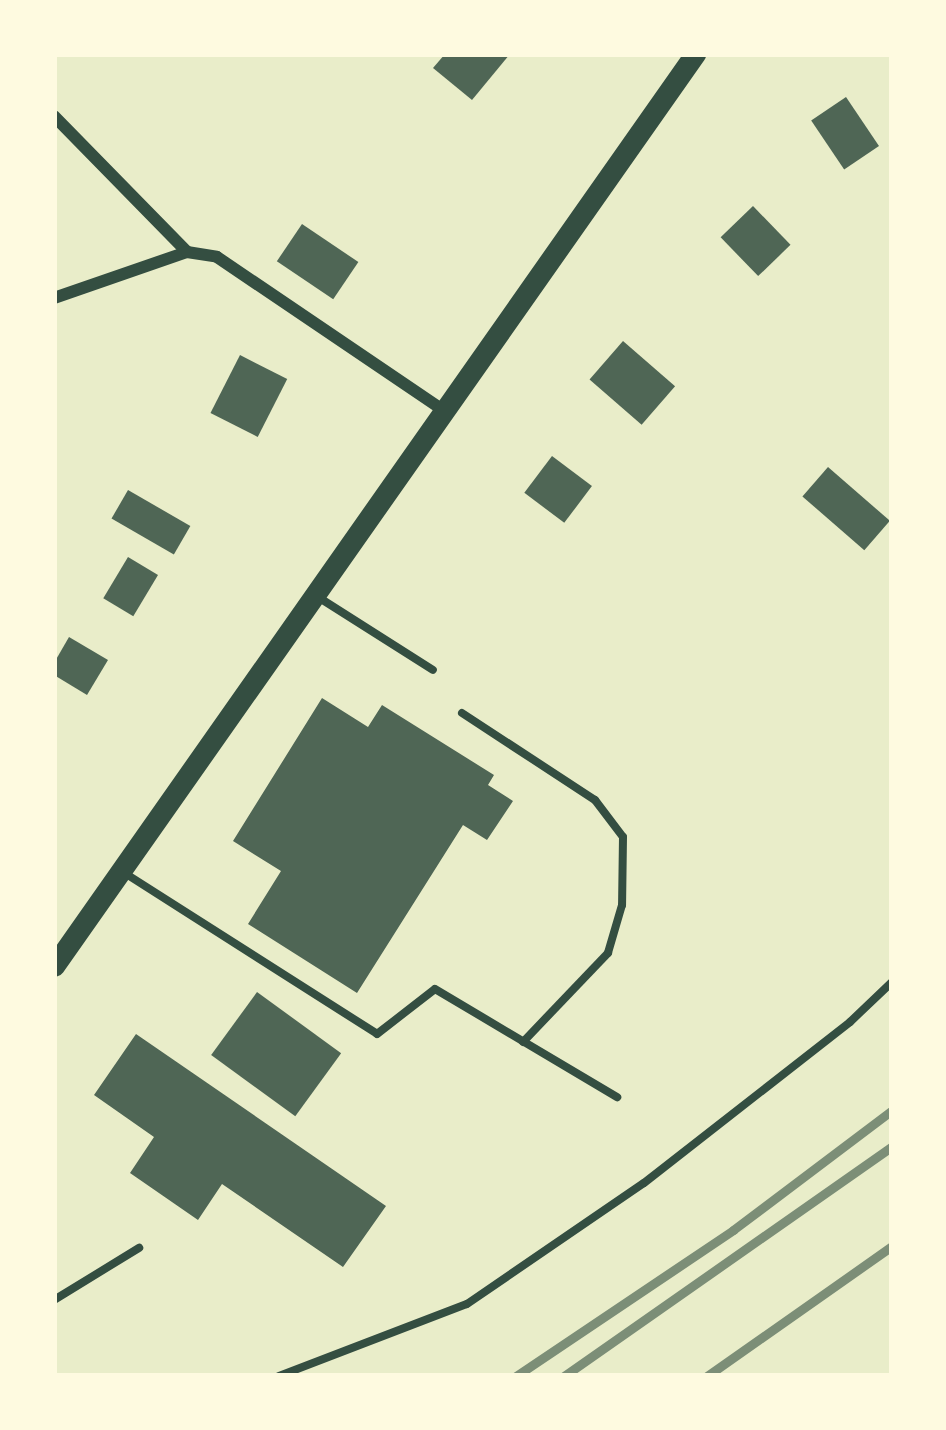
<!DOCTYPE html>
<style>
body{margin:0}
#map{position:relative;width:946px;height:1430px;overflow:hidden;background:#e9edc9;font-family:Montserrat,sans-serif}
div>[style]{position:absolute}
.building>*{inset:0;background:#4f6655;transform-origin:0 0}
.service>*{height:8px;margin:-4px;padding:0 4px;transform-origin:4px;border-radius:4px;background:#344e41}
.minor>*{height:12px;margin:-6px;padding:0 6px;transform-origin:6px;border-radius:6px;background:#344e41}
.secondary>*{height:21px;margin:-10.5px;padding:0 10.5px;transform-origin:10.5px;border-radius:10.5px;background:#344e41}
.rail>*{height:9px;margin:-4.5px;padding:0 4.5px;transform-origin:4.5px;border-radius:4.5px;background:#7c8e77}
span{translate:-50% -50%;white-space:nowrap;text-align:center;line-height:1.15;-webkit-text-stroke:9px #fefae0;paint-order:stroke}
.frame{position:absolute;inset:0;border:57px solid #fefae0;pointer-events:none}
</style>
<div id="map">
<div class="building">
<div style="clip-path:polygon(445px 54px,510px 54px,472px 100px,433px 68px)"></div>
<div style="left:846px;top:97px;width:59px;height:42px;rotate:56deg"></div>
<div style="left:753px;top:206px;width:54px;height:45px;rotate:46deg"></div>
<div style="left:302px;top:224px;width:68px;height:45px;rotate:34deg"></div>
<div style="left:623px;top:341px;width:69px;height:51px;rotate:41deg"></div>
<div style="left:240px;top:355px;width:53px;height:65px;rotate:27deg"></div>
<div style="left:552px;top:456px;width:50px;height:46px;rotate:37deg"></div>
<div style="left:828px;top:467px;width:82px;height:39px;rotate:41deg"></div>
<div style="left:128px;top:490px;width:72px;height:33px;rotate:30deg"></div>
<div style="left:128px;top:557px;width:35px;height:48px;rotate:31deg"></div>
<div style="clip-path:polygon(69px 637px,108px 660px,87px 695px,54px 675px,54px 663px)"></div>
<div style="clip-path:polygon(322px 698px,368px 727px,382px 705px,494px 775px,488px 785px,513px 801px,487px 840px,463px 825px,357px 993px,248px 924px,281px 871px,233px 841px)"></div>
<div style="left:257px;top:992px;width:104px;height:78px;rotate:36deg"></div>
<div style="clip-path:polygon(136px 1034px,386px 1206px,343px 1267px,222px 1184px,198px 1220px,130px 1173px,154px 1137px,94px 1095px)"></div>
</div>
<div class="service">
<div style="left:318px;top:597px;width:136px;rotate:32.4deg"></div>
<div style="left:462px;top:713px;width:159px;rotate:33.2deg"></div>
<div style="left:595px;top:800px;width:46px;rotate:52.9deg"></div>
<div style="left:623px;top:837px;width:68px;rotate:90.8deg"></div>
<div style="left:622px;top:905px;width:50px;rotate:106.3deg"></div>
<div style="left:608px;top:953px;width:123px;rotate:133.7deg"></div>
<div style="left:123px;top:872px;width:301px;rotate:32.5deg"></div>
<div style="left:377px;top:1034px;width:73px;rotate:-37.8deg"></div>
<div style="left:435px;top:989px;width:212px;rotate:30.7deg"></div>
<div style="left:54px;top:1300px;width:100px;rotate:-31.5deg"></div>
<div style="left:279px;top:1376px;width:201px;rotate:-21deg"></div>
<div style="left:467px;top:1304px;width:214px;rotate:-34.4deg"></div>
<div style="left:644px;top:1183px;width:261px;rotate:-38deg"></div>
<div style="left:850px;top:1022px;width:58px;rotate:-43.6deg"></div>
</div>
<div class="minor">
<div style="left:54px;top:116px;width:190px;rotate:45.6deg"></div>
<div style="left:54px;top:298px;width:141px;rotate:-19.1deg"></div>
<div style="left:187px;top:252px;width:30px;rotate:9deg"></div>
<div style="left:217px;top:257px;width:278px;rotate:34.1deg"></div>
</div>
<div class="secondary">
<div style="left:54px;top:966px;width:1115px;rotate:-54.9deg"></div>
</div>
<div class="rail">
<div style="left:516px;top:1376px;width:262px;rotate:-33.9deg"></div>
<div style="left:733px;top:1230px;width:199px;rotate:-37deg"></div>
<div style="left:564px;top:1376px;width:401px;rotate:-35deg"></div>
<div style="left:707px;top:1376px;width:226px;rotate:-35.1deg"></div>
</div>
<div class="frame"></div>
</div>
